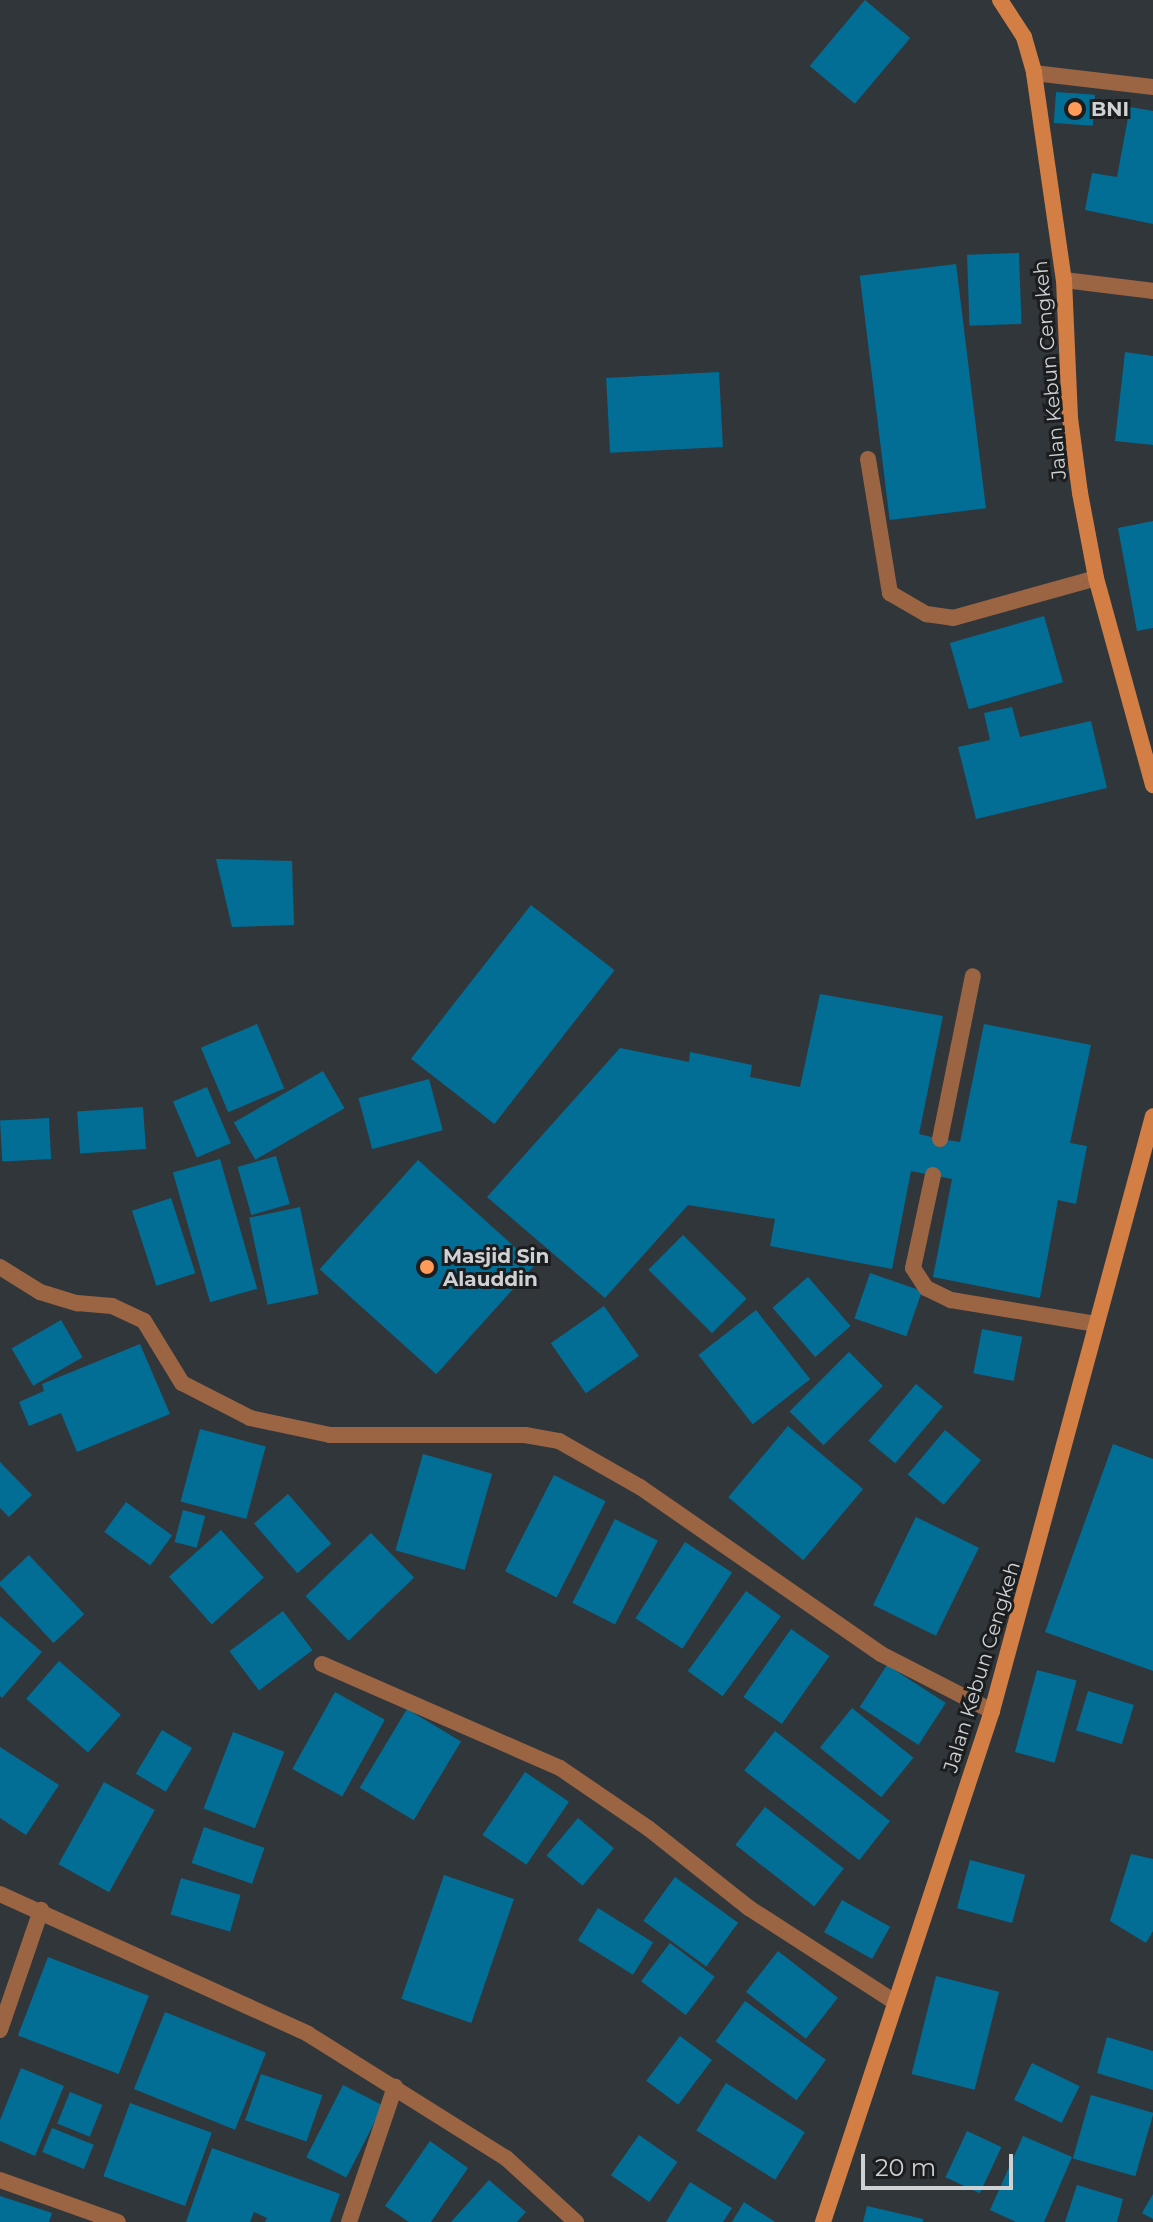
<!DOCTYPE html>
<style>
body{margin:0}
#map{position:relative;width:1153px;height:2222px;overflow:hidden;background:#31363a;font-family:Montserrat,sans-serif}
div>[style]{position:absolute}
.building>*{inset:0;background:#026e96;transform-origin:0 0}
.lane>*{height:16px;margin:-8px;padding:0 8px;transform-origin:8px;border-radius:8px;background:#9b6543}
.street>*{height:16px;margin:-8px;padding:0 8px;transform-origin:8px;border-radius:8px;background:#9b6543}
.secondary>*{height:16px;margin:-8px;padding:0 8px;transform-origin:8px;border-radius:8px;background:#d37e44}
.dots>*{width:22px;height:22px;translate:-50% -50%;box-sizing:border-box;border:4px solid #1b1d1f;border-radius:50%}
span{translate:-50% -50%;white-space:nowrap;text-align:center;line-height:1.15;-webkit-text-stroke:6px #1b1d1f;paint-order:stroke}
.poi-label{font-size:20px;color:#cfd2d4;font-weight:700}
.left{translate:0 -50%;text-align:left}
.street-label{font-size:20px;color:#cfd2d4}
.scale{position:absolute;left:861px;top:2154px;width:152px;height:36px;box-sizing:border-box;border:4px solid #cfd2d4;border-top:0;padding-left:10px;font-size:24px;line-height:28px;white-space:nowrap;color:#cfd2d4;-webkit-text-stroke:6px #1b1d1f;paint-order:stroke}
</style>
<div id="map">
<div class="building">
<div style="left:865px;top:0;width:59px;height:86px;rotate:40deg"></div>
<div style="left:1056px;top:92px;width:39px;height:31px;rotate:4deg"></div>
<div style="clip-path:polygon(1130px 107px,1153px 111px,1153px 224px,1085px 210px,1092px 173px,1117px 177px)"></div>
<div style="left:1019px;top:253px;width:71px;height:52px;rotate:88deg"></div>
<div style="left:956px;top:264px;width:246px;height:97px;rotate:83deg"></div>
<div style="clip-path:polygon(1125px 352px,1153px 356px,1153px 445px,1115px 441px)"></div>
<div style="left:719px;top:372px;width:75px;height:113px;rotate:87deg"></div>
<div style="clip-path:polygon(1153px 521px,1153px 628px,1137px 631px,1118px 528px)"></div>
<div style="left:1044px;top:616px;width:69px;height:98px;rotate:74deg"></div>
<div style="clip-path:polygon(1012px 707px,1020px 737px,1091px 721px,1107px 788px,976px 819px,958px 747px,990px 740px,984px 713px)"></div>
<div style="clip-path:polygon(216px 859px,292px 861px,294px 925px,232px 927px)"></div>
<div style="left:531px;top:905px;width:106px;height:195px;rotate:38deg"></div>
<div style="clip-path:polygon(820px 994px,943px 1016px,919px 1134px,940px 1139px,960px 1142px,984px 1024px,1091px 1045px,1070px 1143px,1087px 1146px,1076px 1204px,1058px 1200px,1040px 1298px,933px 1277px,952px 1179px,911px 1171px,892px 1269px,770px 1246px,775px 1219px,688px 1205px,605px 1298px,487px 1197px,620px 1048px,689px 1062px,690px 1052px,752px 1065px,750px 1077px,800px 1087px)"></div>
<div style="left:257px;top:1024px;width:70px;height:61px;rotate:67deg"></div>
<div style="left:323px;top:1071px;width:43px;height:103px;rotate:60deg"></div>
<div style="left:429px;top:1079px;width:53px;height:73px;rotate:75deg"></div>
<div style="left:207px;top:1087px;width:61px;height:37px;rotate:67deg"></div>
<div style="left:143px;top:1107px;width:42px;height:66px;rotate:86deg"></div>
<div style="left:49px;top:1118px;width:41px;height:49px;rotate:87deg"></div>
<div style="left:276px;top:1156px;width:50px;height:40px;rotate:74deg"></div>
<div style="left:220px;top:1159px;width:135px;height:49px;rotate:74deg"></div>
<div style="left:418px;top:1160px;width:157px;height:147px;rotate:42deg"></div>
<div style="left:171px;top:1198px;width:79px;height:41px;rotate:72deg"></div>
<div style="left:300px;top:1207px;width:89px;height:52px;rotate:78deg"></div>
<div style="left:683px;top:1235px;width:90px;height:49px;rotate:45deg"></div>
<div style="left:870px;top:1273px;width:55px;height:48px;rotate:19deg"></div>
<div style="left:808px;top:1277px;width:65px;height:47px;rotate:49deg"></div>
<div style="left:604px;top:1306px;width:61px;height:65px;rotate:55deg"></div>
<div style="left:756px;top:1310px;width:88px;height:73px;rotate:52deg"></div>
<div style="left:61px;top:1320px;width:43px;height:57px;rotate:60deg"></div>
<div style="left:982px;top:1329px;width:41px;height:45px;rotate:11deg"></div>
<div style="clip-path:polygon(140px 1344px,170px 1414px,77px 1452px,61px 1413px,29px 1426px,19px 1402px,44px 1391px,42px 1384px)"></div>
<div style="left:849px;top:1352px;width:48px;height:84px;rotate:45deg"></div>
<div style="left:916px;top:1384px;width:35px;height:74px;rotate:40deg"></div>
<div style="left:788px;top:1426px;width:98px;height:93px;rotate:40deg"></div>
<div style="left:200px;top:1429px;width:68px;height:75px;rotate:15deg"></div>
<div style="left:945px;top:1430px;width:47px;height:58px;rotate:40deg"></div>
<div style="clip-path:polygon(1113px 1444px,1153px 1459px,1153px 1671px,1045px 1632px)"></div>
<div style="left:423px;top:1454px;width:72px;height:100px;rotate:16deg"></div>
<div style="clip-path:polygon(0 1462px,32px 1495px,9px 1517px,0 1508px)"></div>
<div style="left:554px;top:1475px;width:58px;height:108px;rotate:27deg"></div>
<div style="left:288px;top:1494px;width:66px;height:45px;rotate:49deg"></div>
<div style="left:126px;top:1502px;width:57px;height:37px;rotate:36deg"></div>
<div style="left:183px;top:1510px;width:23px;height:33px;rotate:15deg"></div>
<div style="left:916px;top:1517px;width:70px;height:98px;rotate:26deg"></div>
<div style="left:615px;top:1519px;width:48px;height:94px;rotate:27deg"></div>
<div style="left:221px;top:1530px;width:64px;height:70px;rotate:48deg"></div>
<div style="left:371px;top:1533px;width:62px;height:91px;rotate:46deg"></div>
<div style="left:685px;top:1542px;width:56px;height:91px;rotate:33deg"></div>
<div style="left:29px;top:1555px;width:81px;height:42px;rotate:47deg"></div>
<div style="left:746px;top:1591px;width:43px;height:99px;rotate:36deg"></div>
<div style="left:283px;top:1611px;width:49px;height:67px;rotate:53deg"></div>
<div style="clip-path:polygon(0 1616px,42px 1652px,2px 1698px,0 1696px)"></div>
<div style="left:791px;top:1629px;width:47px;height:83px;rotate:35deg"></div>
<div style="left:59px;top:1661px;width:82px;height:50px;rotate:41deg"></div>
<div style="left:887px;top:1665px;width:70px;height:50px;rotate:33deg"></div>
<div style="left:1037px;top:1670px;width:41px;height:85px;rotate:15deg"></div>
<div style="left:1088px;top:1691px;width:48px;height:41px;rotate:17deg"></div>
<div style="left:335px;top:1692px;width:57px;height:88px;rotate:29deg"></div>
<div style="left:852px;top:1708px;width:79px;height:51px;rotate:39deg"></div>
<div style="left:407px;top:1709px;width:63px;height:92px;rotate:31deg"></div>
<div style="left:162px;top:1730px;width:35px;height:51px;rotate:31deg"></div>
<div style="left:775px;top:1731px;width:146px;height:50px;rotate:38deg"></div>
<div style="left:233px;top:1732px;width:55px;height:82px;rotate:21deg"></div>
<div style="clip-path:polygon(0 1747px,59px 1785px,26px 1835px,0 1818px)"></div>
<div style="left:525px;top:1772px;width:53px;height:76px;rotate:34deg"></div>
<div style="left:104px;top:1782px;width:58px;height:94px;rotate:29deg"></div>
<div style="left:765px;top:1807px;width:100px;height:48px;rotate:38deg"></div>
<div style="left:578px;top:1818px;width:47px;height:49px;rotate:40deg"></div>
<div style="left:204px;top:1827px;width:64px;height:38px;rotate:19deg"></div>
<div style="clip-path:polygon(1131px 1854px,1153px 1859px,1153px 1931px,1146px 1943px,1110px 1921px)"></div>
<div style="left:970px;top:1860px;width:57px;height:50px;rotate:15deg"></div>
<div style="left:444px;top:1875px;width:74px;height:131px;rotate:19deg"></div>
<div style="left:675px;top:1877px;width:78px;height:54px;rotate:36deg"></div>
<div style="left:181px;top:1878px;width:62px;height:38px;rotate:16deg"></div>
<div style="left:842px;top:1900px;width:55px;height:37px;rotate:29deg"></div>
<div style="left:598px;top:1908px;width:65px;height:38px;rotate:32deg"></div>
<div style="left:670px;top:1943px;width:56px;height:48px;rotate:37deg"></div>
<div style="left:778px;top:1951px;width:76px;height:52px;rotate:38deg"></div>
<div style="left:48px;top:1957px;width:108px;height:84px;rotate:21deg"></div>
<div style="left:936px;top:1976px;width:65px;height:101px;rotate:14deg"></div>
<div style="left:745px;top:2001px;width:100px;height:50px;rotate:36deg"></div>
<div style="left:165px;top:2012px;width:109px;height:83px;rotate:22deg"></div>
<div style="left:680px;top:2036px;width:40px;height:56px;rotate:37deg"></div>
<div style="clip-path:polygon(1107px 2037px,1153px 2051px,1153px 2090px,1097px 2073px)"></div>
<div style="left:1032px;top:2063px;width:53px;height:41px;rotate:26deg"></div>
<div style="clip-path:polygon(21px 2068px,64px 2086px,35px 2156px,0 2141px,0 2120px)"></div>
<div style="left:261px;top:2074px;width:65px;height:49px;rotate:19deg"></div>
<div style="left:726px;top:2083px;width:93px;height:56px;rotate:32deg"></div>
<div style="left:343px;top:2085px;width:45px;height:81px;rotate:27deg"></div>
<div style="left:70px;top:2092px;width:35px;height:34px;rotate:22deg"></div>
<div style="left:1091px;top:2095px;width:65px;height:66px;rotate:16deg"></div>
<div style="left:130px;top:2103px;width:87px;height:78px;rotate:20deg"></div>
<div style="left:52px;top:2128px;width:45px;height:26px;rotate:22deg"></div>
<div style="left:967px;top:2131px;width:38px;height:51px;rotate:25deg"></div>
<div style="left:639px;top:2135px;width:47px;height:49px;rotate:35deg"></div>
<div style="clip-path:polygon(1023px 2136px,1072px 2157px,1044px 2222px,1016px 2222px,990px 2210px)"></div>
<div style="clip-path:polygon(430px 2141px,468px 2168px,431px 2222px,409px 2222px,385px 2206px)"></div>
<div style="clip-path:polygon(212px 2148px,340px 2194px,330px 2222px,265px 2222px,267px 2218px,254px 2212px,250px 2222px,186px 2222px)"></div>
<div style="clip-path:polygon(489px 2180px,526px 2212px,517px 2222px,451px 2222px)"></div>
<div style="clip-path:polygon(690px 2182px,732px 2208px,723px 2222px,666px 2222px)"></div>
<div style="clip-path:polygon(1077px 2185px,1123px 2199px,1117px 2222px,1065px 2222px)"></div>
<div style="clip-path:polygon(1153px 2194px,1153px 2219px,1142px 2213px)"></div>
<div style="clip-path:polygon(0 2196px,52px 2213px,49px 2222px,0 2222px)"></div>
<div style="clip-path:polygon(744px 2202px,775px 2222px,732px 2222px)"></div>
<div style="clip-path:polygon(867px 2206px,923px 2219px,923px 2222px,863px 2222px)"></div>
</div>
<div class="lane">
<div style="left:868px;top:459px;width:136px;rotate:80.7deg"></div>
<div style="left:890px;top:593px;width:42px;rotate:30.3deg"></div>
<div style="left:926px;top:614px;width:27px;rotate:8deg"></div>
<div style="left:953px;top:618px;width:148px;rotate:-15.6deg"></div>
<div style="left:940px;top:1139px;width:166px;rotate:-78.6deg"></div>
<div style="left:933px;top:1175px;width:95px;rotate:102.1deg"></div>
<div style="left:913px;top:1268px;width:24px;rotate:57deg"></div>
<div style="left:926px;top:1288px;width:28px;rotate:26deg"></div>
<div style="left:951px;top:1300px;width:147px;rotate:9.4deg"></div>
</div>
<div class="street">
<div style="left:1034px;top:73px;width:120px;rotate:6.7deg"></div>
<div style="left:1064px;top:280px;width:90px;rotate:7deg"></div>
<div style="left:0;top:1267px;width:47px;rotate:32deg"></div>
<div style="left:40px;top:1292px;width:39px;rotate:17deg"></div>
<div style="left:77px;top:1303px;width:35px;rotate:5deg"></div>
<div style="left:112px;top:1306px;width:35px;rotate:25deg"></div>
<div style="left:144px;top:1321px;width:73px;rotate:58.5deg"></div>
<div style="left:182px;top:1383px;width:76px;rotate:27.2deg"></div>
<div style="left:250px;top:1418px;width:82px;rotate:12deg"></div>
<div style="left:330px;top:1435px;width:195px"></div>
<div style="left:525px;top:1435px;width:35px;rotate:10deg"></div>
<div style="left:559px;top:1441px;width:93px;rotate:29.6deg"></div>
<div style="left:640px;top:1487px;width:293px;rotate:34.7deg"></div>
<div style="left:881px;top:1654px;width:125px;rotate:27.2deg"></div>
<div style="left:322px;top:1664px;width:260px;rotate:23.6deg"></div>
<div style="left:560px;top:1768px;width:107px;rotate:34.3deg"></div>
<div style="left:648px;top:1828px;width:129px;rotate:38.4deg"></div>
<div style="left:749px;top:1908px;width:174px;rotate:32.8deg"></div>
<div style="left:0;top:1894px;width:338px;rotate:24.4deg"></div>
<div style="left:308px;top:2034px;width:234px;rotate:32.1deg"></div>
<div style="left:506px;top:2158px;width:95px;rotate:42.4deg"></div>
<div style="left:0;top:2030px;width:127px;rotate:-71.1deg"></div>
<div style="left:0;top:2180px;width:125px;rotate:19.6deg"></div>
<div style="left:349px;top:2222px;width:143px;rotate:-71.2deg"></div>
</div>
<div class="secondary">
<div style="left:1000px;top:0;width:44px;rotate:57deg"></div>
<div style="left:1024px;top:37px;width:37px;rotate:74deg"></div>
<div style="left:1034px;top:73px;width:209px;rotate:81.8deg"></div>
<div style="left:1064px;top:280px;width:138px;rotate:87.5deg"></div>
<div style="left:1070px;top:418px;width:76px;rotate:82.4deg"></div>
<div style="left:1080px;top:493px;width:86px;rotate:79.3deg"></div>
<div style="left:1096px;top:578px;width:215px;rotate:74.6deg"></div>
<div style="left:823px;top:2222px;width:538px;rotate:-71.7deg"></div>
<div style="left:992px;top:1711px;width:616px;rotate:-74.86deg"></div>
</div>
<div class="dots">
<div style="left:1075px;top:109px;background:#fe9b59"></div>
<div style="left:427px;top:1267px;background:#fe9b59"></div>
</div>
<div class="poi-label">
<span class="left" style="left:1091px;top:109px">BNI</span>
<span class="left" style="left:443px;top:1268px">Masjid Sin<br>Alauddin</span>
</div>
<div class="street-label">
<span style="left:1050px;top:370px;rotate:-95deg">Jalan Kebun Cengkeh</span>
<span style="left:982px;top:1667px;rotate:-73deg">Jalan Kebun Cengkeh</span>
</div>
<div class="scale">20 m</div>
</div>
